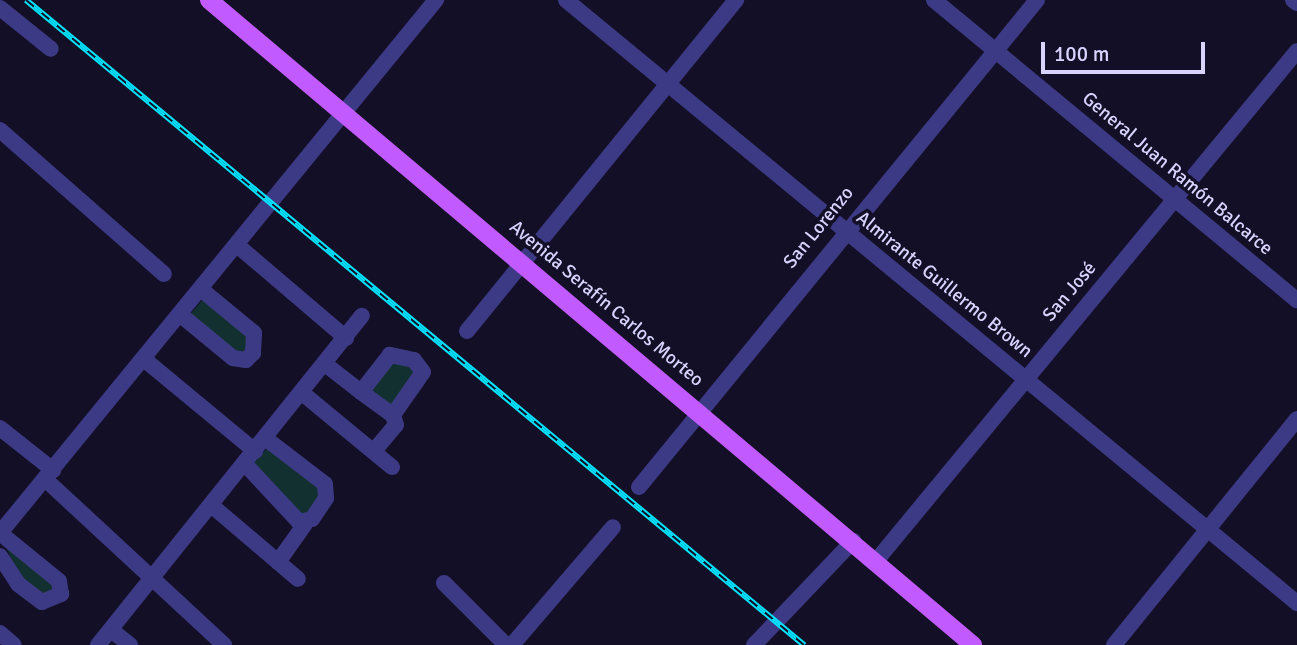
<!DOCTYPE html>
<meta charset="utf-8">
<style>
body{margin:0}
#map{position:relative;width:1297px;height:645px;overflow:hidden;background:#130f26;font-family:Signika,sans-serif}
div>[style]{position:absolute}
.green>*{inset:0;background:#12302f}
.minor>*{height:16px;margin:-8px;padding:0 8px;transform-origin:8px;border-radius:8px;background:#3d3a85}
.major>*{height:18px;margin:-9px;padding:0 9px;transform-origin:9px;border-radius:9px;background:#c25bff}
.rail>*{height:6px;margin-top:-3px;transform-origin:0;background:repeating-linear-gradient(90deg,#130f26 0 10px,#00e5ff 0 20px);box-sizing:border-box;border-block:2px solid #00e5ff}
span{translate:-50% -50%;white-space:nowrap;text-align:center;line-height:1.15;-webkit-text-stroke:7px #130f26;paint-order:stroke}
.street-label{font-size:19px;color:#d9d4ff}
.scale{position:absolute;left:1041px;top:42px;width:164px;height:32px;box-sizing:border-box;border:4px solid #d9d4ff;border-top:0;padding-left:9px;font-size:21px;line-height:24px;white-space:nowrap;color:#d9d4ff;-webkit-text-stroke:5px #130f26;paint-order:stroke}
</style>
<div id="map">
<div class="green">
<div style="clip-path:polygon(204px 298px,249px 336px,250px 350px,236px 354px,188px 317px)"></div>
<div style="clip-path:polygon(390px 360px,416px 368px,392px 409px,368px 391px)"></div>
<div style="clip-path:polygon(267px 448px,321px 488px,320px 501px,303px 516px,253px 464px)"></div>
<div style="clip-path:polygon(5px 544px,56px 582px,47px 599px,17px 573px)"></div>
</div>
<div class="minor">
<div style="left:566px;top:0;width:948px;rotate:39.52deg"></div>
<div style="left:934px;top:0;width:471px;rotate:39.6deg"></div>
<div style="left:1293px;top:0;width:5px;rotate:37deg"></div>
<div style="left:0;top:8px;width:65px;rotate:38.8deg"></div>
<div style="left:0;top:130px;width:218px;rotate:41.3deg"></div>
<div style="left:238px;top:246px;width:142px;rotate:40.4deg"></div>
<div style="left:182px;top:316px;width:66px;rotate:39.5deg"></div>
<div style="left:233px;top:358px;width:13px;rotate:9deg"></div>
<div style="left:246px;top:360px;width:10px;rotate:-45deg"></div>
<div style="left:253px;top:353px;width:20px;rotate:-87deg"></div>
<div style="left:254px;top:333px;width:67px;rotate:-140.4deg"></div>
<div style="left:467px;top:331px;width:427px;rotate:-50.9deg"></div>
<div style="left:145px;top:360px;width:143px;rotate:39.6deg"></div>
<div style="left:325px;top:364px;width:46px;rotate:37.9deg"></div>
<div style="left:361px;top:392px;width:39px;rotate:36deg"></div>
<div style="left:393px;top:415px;width:52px;rotate:-55.1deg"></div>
<div style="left:423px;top:372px;width:15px;rotate:-127deg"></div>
<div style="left:414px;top:360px;width:25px;rotate:-168deg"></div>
<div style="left:390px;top:355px;width:47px;rotate:128.1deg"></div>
<div style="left:301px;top:392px;width:118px;rotate:39.5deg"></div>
<div style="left:0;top:428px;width:68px;rotate:38.4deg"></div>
<div style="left:374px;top:451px;width:34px;rotate:-50deg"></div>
<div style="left:396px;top:425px;width:10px;rotate:-107deg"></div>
<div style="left:245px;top:464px;width:79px;rotate:47deg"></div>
<div style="left:299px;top:522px;width:13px;rotate:-13deg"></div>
<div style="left:312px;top:519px;width:25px;rotate:-56deg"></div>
<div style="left:326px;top:498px;width:14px;rotate:-94deg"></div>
<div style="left:325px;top:484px;width:76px;rotate:-142.5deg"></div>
<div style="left:45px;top:479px;width:244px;rotate:42.8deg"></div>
<div style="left:639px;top:487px;width:629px;rotate:-50.74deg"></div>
<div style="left:211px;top:505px;width:114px;rotate:40.4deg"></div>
<div style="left:0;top:533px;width:689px;rotate:-50.72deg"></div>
<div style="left:0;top:556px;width:33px;rotate:57deg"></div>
<div style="left:18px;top:584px;width:30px;rotate:37deg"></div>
<div style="left:42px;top:602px;width:21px;rotate:-23deg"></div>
<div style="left:61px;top:594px;width:13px;rotate:-99deg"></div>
<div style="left:59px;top:581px;width:76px;rotate:-140.9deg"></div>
<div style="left:876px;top:561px;width:661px;rotate:-50.46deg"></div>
<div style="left:278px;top:562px;width:47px;rotate:-54.6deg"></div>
<div style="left:444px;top:583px;width:88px;rotate:45deg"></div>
<div style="left:111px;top:630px;width:24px;rotate:38deg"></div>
<div style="left:0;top:633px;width:18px;rotate:41deg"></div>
<div style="left:98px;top:645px;width:422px;rotate:-51.3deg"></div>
<div style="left:512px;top:645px;width:155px;rotate:-49.4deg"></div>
<div style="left:754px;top:645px;width:144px;rotate:-46.4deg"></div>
<div style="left:1114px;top:645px;width:291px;rotate:-51deg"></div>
</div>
<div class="major">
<div style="left:209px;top:0;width:1000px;rotate:40.17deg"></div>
</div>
<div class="rail">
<div style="left:26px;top:0;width:1011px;rotate:39.66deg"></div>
</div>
<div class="street-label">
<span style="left:1177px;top:174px;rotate:40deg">General Juan Ramón Balcarce</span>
<span style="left:819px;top:228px;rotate:-51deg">San Lorenzo</span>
<span style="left:944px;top:285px;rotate:39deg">Almirante Guillermo Brown</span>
<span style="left:1070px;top:292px;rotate:-50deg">San José</span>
<span style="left:606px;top:304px;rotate:40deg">Avenida Serafín Carlos Morteo</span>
</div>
<div class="scale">100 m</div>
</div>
